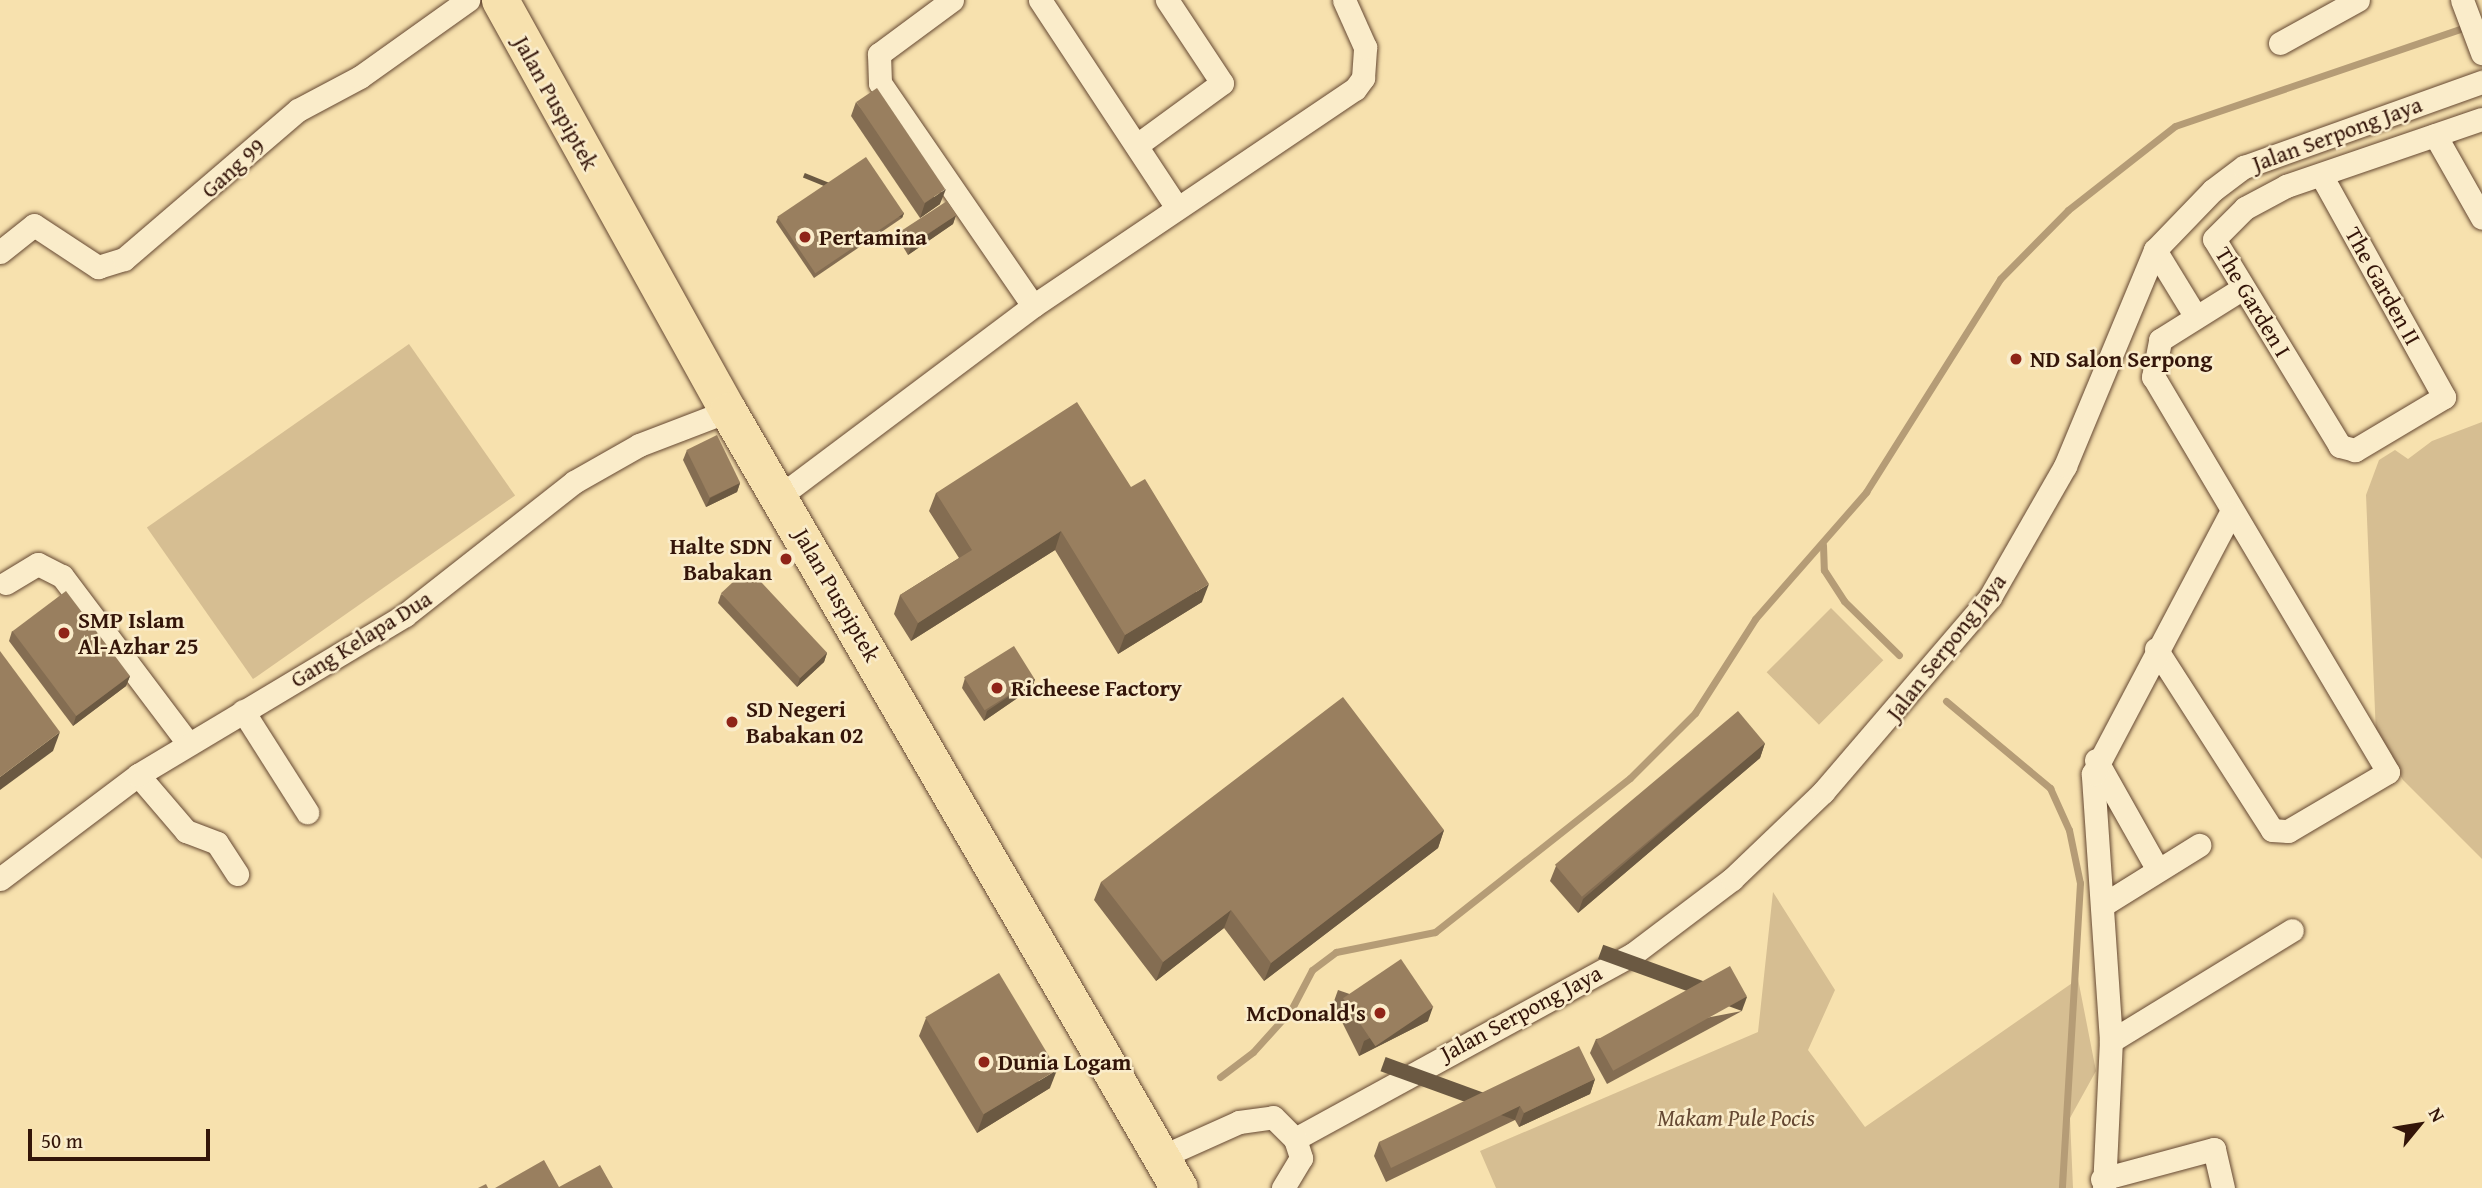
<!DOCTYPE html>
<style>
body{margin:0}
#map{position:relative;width:2482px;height:1188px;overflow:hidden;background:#f7e1ae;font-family:"Gentium Book Plus",serif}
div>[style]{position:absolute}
.green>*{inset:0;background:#d6be92;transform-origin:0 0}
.stream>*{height:7px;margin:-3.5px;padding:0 3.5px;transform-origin:3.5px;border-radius:3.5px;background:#b59c76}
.roads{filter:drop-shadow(0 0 2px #654832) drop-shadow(0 0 2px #654832)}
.minor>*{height:23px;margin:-11.5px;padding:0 11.5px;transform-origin:11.5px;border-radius:11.5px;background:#faecca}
.primary>*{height:37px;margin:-18.5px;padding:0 18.5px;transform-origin:18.5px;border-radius:18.5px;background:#f7e1ae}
.wall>*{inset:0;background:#846d52}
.shaded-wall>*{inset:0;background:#6b5942;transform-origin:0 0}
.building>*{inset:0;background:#997f5f;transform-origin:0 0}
.dots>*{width:19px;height:19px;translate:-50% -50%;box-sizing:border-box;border:4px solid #faecca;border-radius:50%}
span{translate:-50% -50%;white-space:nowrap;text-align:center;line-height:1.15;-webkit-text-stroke:5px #faecca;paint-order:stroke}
.street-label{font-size:23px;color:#341509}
.poi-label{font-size:23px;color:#341509;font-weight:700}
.left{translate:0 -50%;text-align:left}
.right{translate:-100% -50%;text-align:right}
.park-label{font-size:23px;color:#654832;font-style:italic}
.north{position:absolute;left:2384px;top:1090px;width:70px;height:70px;-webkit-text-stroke:5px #faecca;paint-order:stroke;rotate:60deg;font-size:19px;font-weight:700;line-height:28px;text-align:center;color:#341509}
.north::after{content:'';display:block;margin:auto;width:24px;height:32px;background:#341509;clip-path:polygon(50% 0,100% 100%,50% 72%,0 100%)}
.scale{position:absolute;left:28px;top:1129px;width:182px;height:32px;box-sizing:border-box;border:4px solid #341509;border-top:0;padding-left:9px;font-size:21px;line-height:24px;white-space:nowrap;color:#341509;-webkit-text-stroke:5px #faecca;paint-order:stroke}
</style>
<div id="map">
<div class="green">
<div style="left:409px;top:344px;width:185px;height:320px;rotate:55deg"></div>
<div style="clip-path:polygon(2482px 422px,2482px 859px,2403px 780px,2376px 735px,2366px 495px,2379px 460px,2395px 450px,2408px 459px,2432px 441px)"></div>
<div style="left:1831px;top:608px;width:74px;height:91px;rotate:45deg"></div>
<div style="clip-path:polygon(1773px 892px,1835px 990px,1808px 1050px,1865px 1127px,2078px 979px,2096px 1071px,2070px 1118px,2073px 1188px,1496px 1188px,1480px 1151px,1758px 1032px)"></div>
</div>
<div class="stream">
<div style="left:1823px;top:545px;width:25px;rotate:88deg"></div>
<div style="left:1824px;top:570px;width:37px;rotate:57deg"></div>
<div style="left:1844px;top:601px;width:77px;rotate:44.5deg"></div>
<div style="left:1946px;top:701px;width:136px;rotate:39.9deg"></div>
<div style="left:2050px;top:788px;width:46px;rotate:65.7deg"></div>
<div style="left:2069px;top:830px;width:54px;rotate:78.3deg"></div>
<div style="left:2080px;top:883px;width:306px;rotate:93.4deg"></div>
<div style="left:1220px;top:1077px;width:41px;rotate:-37.1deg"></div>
<div style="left:1253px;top:1052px;width:57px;rotate:-47.9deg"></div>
<div style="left:1291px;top:1010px;width:45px;rotate:-62.3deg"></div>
<div style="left:1312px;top:970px;width:30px;rotate:-37deg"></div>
<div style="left:1336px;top:952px;width:101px;rotate:-11.4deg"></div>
<div style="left:1435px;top:932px;width:248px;rotate:-38.3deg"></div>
<div style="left:1630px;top:778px;width:92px;rotate:-45deg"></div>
<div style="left:1695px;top:713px;width:112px;rotate:-57.4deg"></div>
<div style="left:1755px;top:619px;width:169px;rotate:-48.8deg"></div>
<div style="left:1866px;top:492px;width:252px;rotate:-57.8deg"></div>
<div style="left:2000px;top:279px;width:97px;rotate:-45.4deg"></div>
<div style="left:2068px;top:210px;width:136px;rotate:-38.1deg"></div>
<div style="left:2175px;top:126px;width:310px;rotate:-18.8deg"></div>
</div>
<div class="roads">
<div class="minor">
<div style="left:952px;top:0;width:91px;rotate:143.5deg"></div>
<div style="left:879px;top:54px;width:29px;rotate:88deg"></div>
<div style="left:880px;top:83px;width:270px;rotate:55.5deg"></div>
<div style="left:1040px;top:0;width:249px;rotate:56.6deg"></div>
<div style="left:2462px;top:0;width:57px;rotate:69.3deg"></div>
<div style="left:2280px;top:43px;width:89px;rotate:-28.9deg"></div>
<div style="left:2435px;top:135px;width:95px;rotate:60.5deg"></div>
<div style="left:1137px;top:145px;width:105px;rotate:-36.1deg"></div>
<div style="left:1222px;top:83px;width:100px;rotate:-123.5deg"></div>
<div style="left:2321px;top:175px;width:254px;rotate:61deg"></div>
<div style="left:2444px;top:397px;width:104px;rotate:149.2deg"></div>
<div style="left:2355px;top:450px;width:16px;rotate:-165deg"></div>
<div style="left:2340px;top:446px;width:242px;rotate:-121.3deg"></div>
<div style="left:2214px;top:239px;width:44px;rotate:-45deg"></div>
<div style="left:2245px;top:208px;width:47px;rotate:-28.2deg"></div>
<div style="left:2286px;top:186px;width:207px;rotate:-18.9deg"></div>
<div style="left:2155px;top:250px;width:75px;rotate:58.6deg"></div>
<div style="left:0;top:252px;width:43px;rotate:-38.5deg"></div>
<div style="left:34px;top:225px;width:77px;rotate:33.3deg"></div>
<div style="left:98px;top:267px;width:27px;rotate:-17deg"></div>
<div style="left:124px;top:259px;width:229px;rotate:-40.6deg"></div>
<div style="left:298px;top:110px;width:70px;rotate:-28deg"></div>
<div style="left:360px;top:77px;width:133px;rotate:-35.5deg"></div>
<div style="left:780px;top:496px;width:316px;rotate:-36.9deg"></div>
<div style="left:1033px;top:306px;width:388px;rotate:-34deg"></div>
<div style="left:1355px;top:89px;width:14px;rotate:-54deg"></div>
<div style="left:1363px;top:78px;width:31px;rotate:-86deg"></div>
<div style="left:1365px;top:47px;width:51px;rotate:-114.1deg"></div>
<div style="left:6px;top:583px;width:37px;rotate:-31deg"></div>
<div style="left:38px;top:564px;width:27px;rotate:27deg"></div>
<div style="left:62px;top:576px;width:209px;rotate:53deg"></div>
<div style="left:2156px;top:649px;width:215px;rotate:57.3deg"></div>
<div style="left:2272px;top:830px;width:16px;rotate:4deg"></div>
<div style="left:2288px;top:831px;width:116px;rotate:-30.5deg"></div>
<div style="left:2388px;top:772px;width:460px;rotate:-120.7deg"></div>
<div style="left:2153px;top:377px;width:38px;rotate:-79deg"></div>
<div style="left:2160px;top:340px;width:98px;rotate:-32.1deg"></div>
<div style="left:243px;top:711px;width:120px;rotate:57.6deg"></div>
<div style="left:2096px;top:760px;width:126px;rotate:60.6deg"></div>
<div style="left:138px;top:775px;width:74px;rotate:49.4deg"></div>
<div style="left:186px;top:831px;width:33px;rotate:21deg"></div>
<div style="left:217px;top:843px;width:37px;rotate:57deg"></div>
<div style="left:0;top:879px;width:173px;rotate:-37deg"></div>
<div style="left:138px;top:775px;width:311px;rotate:-30.9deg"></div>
<div style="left:405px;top:615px;width:215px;rotate:-38.2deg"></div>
<div style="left:574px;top:482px;width:75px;rotate:-29.6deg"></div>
<div style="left:639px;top:445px;width:95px;rotate:-20.9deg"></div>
<div style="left:2106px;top:903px;width:110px;rotate:-31.9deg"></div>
<div style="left:2111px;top:1041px;width:212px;rotate:-31.5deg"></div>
<div style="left:1295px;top:1139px;width:385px;rotate:-28.7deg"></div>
<div style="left:1633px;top:954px;width:124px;rotate:-37.1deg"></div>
<div style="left:1732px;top:879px;width:126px;rotate:-43.7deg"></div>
<div style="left:1823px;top:792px;width:257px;rotate:-49.4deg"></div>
<div style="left:1990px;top:597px;width:151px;rotate:-60.2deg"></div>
<div style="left:2065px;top:466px;width:234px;rotate:-67.4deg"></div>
<div style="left:2155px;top:250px;width:83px;rotate:-46deg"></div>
<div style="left:2213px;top:190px;width:39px;rotate:-37deg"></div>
<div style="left:2244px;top:167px;width:253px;rotate:-19.7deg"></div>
<div style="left:1161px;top:1157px;width:85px;rotate:-24.2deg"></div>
<div style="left:1239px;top:1122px;width:34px;rotate:-8deg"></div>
<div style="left:1273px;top:1117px;width:31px;rotate:45deg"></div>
<div style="left:1295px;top:1139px;width:20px;rotate:72deg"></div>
<div style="left:1301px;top:1158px;width:35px;rotate:121deg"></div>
<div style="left:2102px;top:1179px;width:116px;rotate:-15deg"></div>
<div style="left:2214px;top:1149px;width:40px;rotate:77deg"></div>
<div style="left:2104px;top:1188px;width:147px;rotate:-87.3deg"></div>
<div style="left:2111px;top:1041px;width:268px;rotate:-93.9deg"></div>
<div style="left:2093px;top:774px;width:294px;rotate:-62.2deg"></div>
</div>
<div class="primary">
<div style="left:500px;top:0;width:470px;rotate:61deg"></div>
<div style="left:728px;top:411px;width:898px;rotate:59.87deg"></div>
</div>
</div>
<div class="wall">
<div style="clip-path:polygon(856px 102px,940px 204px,920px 218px,851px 116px)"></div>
<div style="clip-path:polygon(904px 213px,902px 218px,814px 278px,776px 222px,778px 217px)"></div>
<div style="clip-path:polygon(956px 215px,953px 224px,908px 255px,899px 240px,902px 231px)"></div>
<div style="clip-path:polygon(687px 450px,740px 483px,737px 492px,706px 507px,683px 460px)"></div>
<div style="clip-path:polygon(1131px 487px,1202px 602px,1118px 654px,1055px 550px,911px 641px,894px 614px,900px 595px,959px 558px,929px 511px,936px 493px)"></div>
<div style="clip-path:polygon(721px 594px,827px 653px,824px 662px,797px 687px,718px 603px)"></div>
<div style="clip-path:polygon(12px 631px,130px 676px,126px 686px,73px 726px,9px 641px)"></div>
<div style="clip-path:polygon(965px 678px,1035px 679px,1032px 688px,984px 721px,962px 688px)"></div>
<div style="clip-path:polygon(1765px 743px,1760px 758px,1578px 913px,1550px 881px,1556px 866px)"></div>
<div style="clip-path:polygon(1444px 830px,1438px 848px,1264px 981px,1224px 928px,1156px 981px,1094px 900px,1101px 882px)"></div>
<div style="clip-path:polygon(1338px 990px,1428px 1021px,1359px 1056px,1333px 1004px)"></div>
<div style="clip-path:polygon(1742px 1011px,1607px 1084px,1590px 1053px,1596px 1039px)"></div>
<div style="clip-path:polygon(926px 1018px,1050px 1088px,977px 1133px,919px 1036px)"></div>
<div style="clip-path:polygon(1595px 1079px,1590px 1094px,1519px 1127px,1515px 1120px,1386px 1182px,1374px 1156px,1379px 1142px)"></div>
</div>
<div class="shaded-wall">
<div style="clip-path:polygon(946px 189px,940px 204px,920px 218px,925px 203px)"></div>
<div style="left:904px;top:213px;width:5px;height:107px;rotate:112deg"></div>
<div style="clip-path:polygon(956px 215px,953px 224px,908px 255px,912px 245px)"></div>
<div style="clip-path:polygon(740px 483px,737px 492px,706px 507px,710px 498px)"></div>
<div style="clip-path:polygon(1061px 531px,1055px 550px,911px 641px,918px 623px)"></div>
<div style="clip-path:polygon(1209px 584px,1202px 602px,1118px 654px,1125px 635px)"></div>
<div style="clip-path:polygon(827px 653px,824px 662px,797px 687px,800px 678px)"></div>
<div style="clip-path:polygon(130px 676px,126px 686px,73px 726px,76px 716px)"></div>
<div style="clip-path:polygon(1035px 679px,1032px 688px,984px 721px,987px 711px)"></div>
<div style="clip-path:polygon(60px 732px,53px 751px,0 790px,0 777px)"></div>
<div style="clip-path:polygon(1765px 743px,1760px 758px,1578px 913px,1583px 899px)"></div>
<div style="clip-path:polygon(1444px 830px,1438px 848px,1264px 981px,1271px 963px)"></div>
<div style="clip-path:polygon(1231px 910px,1224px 928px,1156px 981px,1163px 962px)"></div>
<div style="left:1747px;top:997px;width:15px;height:153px;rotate:110deg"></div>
<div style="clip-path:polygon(1433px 1007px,1428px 1021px,1359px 1056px,1364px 1041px)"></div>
<div style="clip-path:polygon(1057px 1070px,1050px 1088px,977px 1133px,984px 1114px)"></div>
<div style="clip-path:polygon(1595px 1079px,1590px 1094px,1519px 1127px,1524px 1113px)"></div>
<div style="left:1520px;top:1106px;width:15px;height:143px;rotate:110deg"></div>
</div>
<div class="building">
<div style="left:877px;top:88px;width:122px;height:25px;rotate:56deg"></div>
<div style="left:866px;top:157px;width:68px;height:107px;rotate:56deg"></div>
<div style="left:947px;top:201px;width:17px;height:54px;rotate:57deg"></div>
<div style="clip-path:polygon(1077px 402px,1131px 487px,1145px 479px,1209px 584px,1125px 635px,1061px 531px,918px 623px,900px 595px,972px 550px,936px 493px)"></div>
<div style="left:717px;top:435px;width:53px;height:34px;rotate:64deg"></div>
<div style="left:748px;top:568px;width:116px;height:37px;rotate:47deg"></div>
<div style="left:66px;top:591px;width:106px;height:67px;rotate:53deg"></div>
<div style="left:1014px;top:646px;width:39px;height:59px;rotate:58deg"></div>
<div style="clip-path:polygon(0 651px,60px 732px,0 777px)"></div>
<div style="clip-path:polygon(1343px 697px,1444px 830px,1271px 963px,1231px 910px,1163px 962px,1101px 882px)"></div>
<div style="left:1738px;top:711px;width:42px;height:239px;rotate:50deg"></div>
<div style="left:1401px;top:959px;width:58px;height:70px;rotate:56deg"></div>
<div style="left:1730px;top:966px;width:35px;height:153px;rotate:61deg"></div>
<div style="left:999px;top:973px;width:113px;height:86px;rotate:59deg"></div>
<div style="clip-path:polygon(1579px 1046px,1595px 1079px,1524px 1113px,1520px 1106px,1391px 1168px,1379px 1142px)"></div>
<div style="clip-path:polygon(544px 1160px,559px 1187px,600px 1165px,613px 1188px,495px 1188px)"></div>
<div style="clip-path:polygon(486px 1184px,488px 1188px,478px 1188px)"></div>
</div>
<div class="dots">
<div style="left:805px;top:237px;background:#8f2418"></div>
<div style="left:2016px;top:359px;background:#8f2418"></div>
<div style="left:786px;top:559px;background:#8f2418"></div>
<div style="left:64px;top:633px;background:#8f2418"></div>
<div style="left:997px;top:688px;background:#8f2418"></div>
<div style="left:732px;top:722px;background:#8f2418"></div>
<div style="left:1380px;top:1013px;background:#8f2418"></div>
<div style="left:984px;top:1062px;background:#8f2418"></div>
</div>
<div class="street-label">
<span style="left:556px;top:103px;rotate:61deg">Jalan Puspiptek</span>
<span style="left:2337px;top:134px;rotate:-20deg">Jalan Serpong Jaya</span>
<span style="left:233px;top:168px;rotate:-42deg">Gang 99</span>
<span style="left:2383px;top:286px;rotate:61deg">The Garden II</span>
<span style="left:2253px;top:302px;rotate:59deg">The Garden I</span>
<span style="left:837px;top:595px;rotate:60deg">Jalan Puspiptek</span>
<span style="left:361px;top:639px;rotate:-32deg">Gang Kelapa Dua</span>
<span style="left:1946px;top:647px;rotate:-52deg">Jalan Serpong Jaya</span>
<span style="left:1521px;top:1013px;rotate:-28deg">Jalan Serpong Jaya</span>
</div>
<div class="poi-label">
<span class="left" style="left:819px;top:237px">Pertamina</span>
<span class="left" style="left:2030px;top:359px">ND Salon Serpong</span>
<span class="right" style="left:772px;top:559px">Halte SDN<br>Babakan</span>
<span class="left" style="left:78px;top:633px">SMP Islam<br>Al-Azhar 25</span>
<span class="left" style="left:1011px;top:688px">Richeese Factory</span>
<span class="left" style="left:746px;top:722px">SD Negeri<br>Babakan 02</span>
<span class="right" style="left:1366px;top:1013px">McDonald's</span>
<span class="left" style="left:998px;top:1062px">Dunia Logam</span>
</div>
<div class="park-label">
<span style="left:1736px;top:1118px">Makam Pule Pocis</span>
</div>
<div class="north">N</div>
<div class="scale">50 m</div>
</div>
